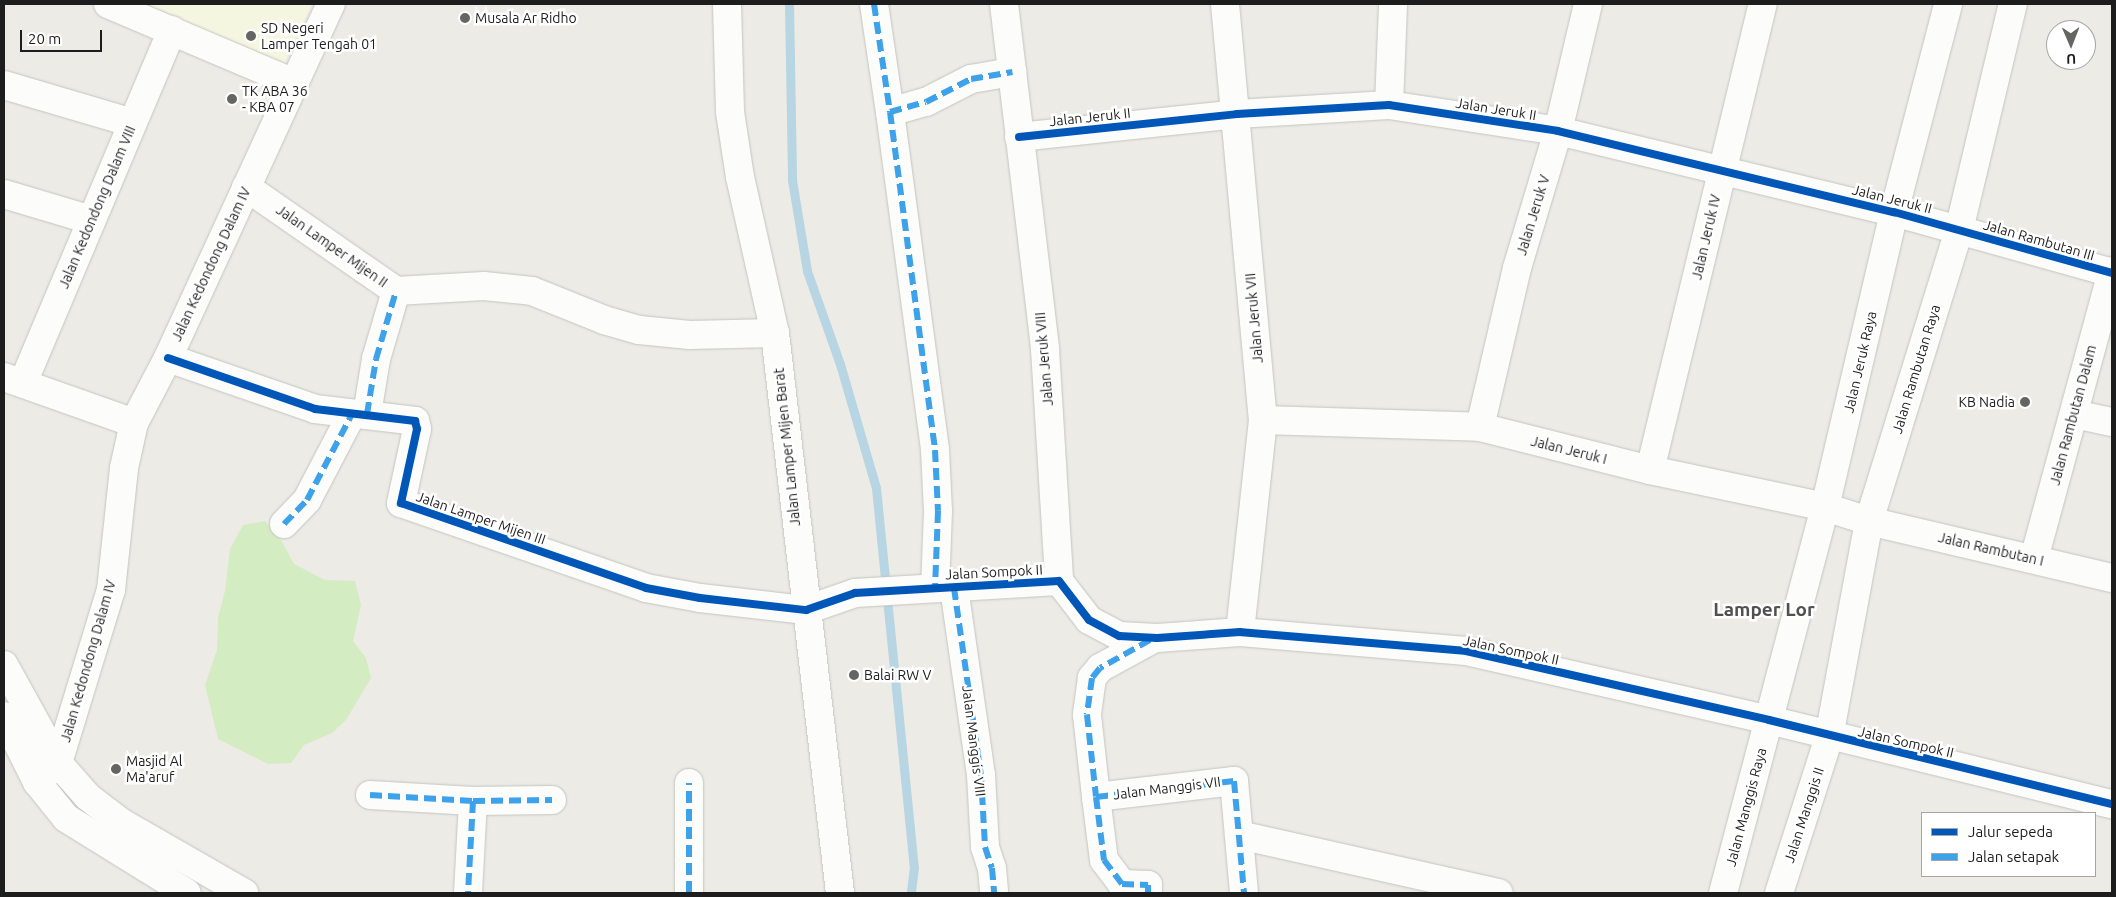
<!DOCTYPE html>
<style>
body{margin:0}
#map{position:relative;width:2116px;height:897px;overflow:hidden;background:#ecebe5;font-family:Ubuntu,sans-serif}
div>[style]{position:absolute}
.education>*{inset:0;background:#f4f6e0}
.grass>*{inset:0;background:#d4ecc2}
.stream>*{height:9px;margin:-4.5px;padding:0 4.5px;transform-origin:4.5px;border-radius:4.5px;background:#b7d5e2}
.roads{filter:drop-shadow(0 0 1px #c4c4c1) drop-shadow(0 0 1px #c4c4c1)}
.street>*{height:28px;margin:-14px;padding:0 14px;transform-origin:14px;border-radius:14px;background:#fcfcfb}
.quiet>*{height:6px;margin-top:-3px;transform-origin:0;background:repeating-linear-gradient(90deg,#3da2ea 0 12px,transparent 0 18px)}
.cycleway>*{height:8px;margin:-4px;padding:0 4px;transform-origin:4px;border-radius:4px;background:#0057b8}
.dots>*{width:14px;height:14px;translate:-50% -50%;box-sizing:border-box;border:2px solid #fff;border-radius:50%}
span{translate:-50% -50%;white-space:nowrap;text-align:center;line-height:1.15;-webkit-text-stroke:5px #fff;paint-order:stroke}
.poi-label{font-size:14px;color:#1d1d1d}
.left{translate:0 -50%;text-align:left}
.right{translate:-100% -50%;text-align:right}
.street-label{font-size:14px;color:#1d1d1d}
.district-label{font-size:19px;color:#505050;font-weight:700}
.frame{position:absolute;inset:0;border:5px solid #1d1d1d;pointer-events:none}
.legend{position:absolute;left:1921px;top:812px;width:175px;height:65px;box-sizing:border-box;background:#fff;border:1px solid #a5a5a5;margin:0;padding:6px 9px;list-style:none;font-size:15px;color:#1d1d1d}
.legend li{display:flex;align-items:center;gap:10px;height:25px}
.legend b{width:25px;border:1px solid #a5a5a5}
.north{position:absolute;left:2046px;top:20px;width:50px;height:50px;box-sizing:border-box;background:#fff;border:1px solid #a5a5a5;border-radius:50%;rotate:179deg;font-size:14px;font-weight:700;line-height:20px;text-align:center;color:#1d1d1d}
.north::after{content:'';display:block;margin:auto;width:18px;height:22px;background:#656563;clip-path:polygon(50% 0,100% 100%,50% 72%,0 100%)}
.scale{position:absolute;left:20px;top:30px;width:82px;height:22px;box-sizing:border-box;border:2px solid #1d1d1d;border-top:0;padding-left:6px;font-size:15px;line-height:18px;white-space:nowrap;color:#1d1d1d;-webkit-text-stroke:4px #fff;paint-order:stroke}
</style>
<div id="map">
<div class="education">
<div style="clip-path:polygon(127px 4px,312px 4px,282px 68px)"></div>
</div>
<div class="grass">
<div style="clip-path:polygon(265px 521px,281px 540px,294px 564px,325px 580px,355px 581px,361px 605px,353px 641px,366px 658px,371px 678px,346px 720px,332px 733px,304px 745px,291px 763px,268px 764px,218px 739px,205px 685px,217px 650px,218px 618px,225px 591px,230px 549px,243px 525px)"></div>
</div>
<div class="stream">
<div style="left:789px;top:4px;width:176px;rotate:89deg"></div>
<div style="left:792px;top:180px;width:92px;rotate:80.6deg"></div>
<div style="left:807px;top:271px;width:99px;rotate:70.5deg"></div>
<div style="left:840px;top:364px;width:129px;rotate:73.8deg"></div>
<div style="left:876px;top:488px;width:381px;rotate:84.3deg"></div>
<div style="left:914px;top:867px;width:26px;rotate:97deg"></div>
</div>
<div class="roads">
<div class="street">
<div style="left:108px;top:4px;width:202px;rotate:23deg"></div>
<div style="left:727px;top:4px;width:108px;rotate:88.4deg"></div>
<div style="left:730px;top:112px;width:66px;rotate:81.3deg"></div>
<div style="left:740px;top:177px;width:160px;rotate:77.4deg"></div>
<div style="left:775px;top:333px;width:564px;rotate:83.38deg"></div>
<div style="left:874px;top:4px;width:109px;rotate:81.6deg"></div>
<div style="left:890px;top:112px;width:37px;rotate:-16deg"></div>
<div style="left:926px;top:102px;width:51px;rotate:-27.1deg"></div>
<div style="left:971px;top:79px;width:42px;rotate:-9.7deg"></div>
<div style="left:1004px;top:4px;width:347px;rotate:83.2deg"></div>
<div style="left:1045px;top:349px;width:232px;rotate:86.5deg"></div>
<div style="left:1225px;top:4px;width:418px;rotate:84.8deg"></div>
<div style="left:1263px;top:420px;width:213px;rotate:96.2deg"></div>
<div style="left:4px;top:85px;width:134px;rotate:16.4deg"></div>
<div style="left:1389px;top:105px;width:101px;rotate:-87.7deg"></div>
<div style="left:890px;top:112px;width:341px;rotate:82.4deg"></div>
<div style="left:935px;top:450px;width:61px;rotate:87.2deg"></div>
<div style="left:938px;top:511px;width:77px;rotate:92.2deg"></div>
<div style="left:1019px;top:137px;width:219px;rotate:-6deg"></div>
<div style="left:1237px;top:114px;width:152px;rotate:-3.4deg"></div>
<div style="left:1389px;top:105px;width:171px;rotate:8.7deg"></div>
<div style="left:1558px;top:131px;width:346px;rotate:13.6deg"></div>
<div style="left:1894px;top:212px;width:226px;rotate:15.6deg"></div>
<div style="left:246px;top:187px;width:183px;rotate:34.7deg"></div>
<div style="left:396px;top:291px;width:88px;rotate:-3.3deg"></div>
<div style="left:484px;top:286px;width:48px;rotate:5.9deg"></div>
<div style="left:532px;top:291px;width:78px;rotate:21.9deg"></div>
<div style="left:604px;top:320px;width:36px;rotate:16deg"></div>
<div style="left:639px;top:330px;width:51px;rotate:5.6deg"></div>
<div style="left:690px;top:335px;width:85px;rotate:-1.3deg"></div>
<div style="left:4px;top:194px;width:91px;rotate:16.6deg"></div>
<div style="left:168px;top:358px;width:156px;rotate:19.1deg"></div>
<div style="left:315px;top:409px;width:101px;rotate:6.8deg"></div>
<div style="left:415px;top:421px;width:8px;rotate:76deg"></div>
<div style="left:417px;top:429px;width:76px;rotate:102.2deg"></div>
<div style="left:401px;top:503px;width:259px;rotate:19.1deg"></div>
<div style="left:646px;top:588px;width:55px;rotate:10.5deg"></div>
<div style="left:700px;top:598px;width:107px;rotate:6.5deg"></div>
<div style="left:806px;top:610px;width:52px;rotate:-19.1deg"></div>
<div style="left:855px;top:593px;width:204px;rotate:-3.4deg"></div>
<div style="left:1059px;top:581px;width:49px;rotate:52.4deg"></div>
<div style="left:1089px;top:620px;width:34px;rotate:28deg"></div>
<div style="left:1119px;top:636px;width:38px;rotate:3deg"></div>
<div style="left:1157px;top:638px;width:83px;rotate:-4.1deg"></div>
<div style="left:1240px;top:632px;width:227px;rotate:4.8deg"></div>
<div style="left:1466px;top:651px;width:311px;rotate:12.8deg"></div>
<div style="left:1769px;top:720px;width:353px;rotate:13.8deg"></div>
<div style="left:4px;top:377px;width:138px;rotate:19.5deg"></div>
<div style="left:23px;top:383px;width:383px;rotate:-67.1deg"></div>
<div style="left:367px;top:414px;width:56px;rotate:-80.7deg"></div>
<div style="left:376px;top:359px;width:71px;rotate:-73.6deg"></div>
<div style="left:2074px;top:414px;width:39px;rotate:12deg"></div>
<div style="left:1263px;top:420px;width:217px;rotate:1.8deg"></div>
<div style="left:1480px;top:427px;width:175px;rotate:14.2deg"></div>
<div style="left:1650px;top:470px;width:179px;rotate:11.9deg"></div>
<div style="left:1825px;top:507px;width:46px;rotate:17.7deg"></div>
<div style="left:1869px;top:521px;width:250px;rotate:13.2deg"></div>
<div style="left:1480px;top:427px;width:163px;rotate:-76.9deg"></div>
<div style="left:1517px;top:268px;width:143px;rotate:-73.3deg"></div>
<div style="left:1558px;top:131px;width:130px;rotate:-76.7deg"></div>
<div style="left:1650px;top:470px;width:480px;rotate:-76.4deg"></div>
<div style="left:284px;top:524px;width:33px;rotate:-46deg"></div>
<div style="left:307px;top:500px;width:97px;rotate:-62.4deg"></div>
<div style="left:2034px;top:559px;width:298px;rotate:-74.8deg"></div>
<div style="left:954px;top:588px;width:189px;rotate:81.8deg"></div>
<div style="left:981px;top:775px;width:72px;rotate:86.8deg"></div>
<div style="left:985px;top:847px;width:22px;rotate:72deg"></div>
<div style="left:992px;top:868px;width:25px;rotate:85deg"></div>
<div style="left:1153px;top:639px;width:60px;rotate:151.3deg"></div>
<div style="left:1100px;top:668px;width:13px;rotate:129deg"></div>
<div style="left:1092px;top:678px;width:37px;rotate:98deg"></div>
<div style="left:1087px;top:715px;width:82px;rotate:83.7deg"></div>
<div style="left:1096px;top:797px;width:139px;rotate:-6.6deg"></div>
<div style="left:1234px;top:781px;width:112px;rotate:84.9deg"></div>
<div style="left:4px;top:665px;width:112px;rotate:61.1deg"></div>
<div style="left:58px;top:763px;width:45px;rotate:48.6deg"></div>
<div style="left:88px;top:797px;width:43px;rotate:37.4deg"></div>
<div style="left:122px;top:823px;width:141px;rotate:29.8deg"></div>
<div style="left:4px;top:716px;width:74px;rotate:63.4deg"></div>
<div style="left:37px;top:782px;width:46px;rotate:51.1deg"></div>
<div style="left:66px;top:818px;width:142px;rotate:31.8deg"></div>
<div style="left:37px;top:782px;width:28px;rotate:-42deg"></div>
<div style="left:58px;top:763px;width:181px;rotate:-73deg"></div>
<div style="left:111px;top:590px;width:123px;rotate:-83.9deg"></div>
<div style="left:124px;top:468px;width:46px;rotate:-77.5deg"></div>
<div style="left:134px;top:423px;width:73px;rotate:-62.4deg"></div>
<div style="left:168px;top:358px;width:390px;rotate:-65.3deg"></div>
<div style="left:370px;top:795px;width:103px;rotate:3.3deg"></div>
<div style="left:473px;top:801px;width:92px;rotate:93.1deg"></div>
<div style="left:1096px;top:797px;width:64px;rotate:82.8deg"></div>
<div style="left:1104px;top:860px;width:30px;rotate:53deg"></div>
<div style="left:1122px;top:884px;width:26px;rotate:2deg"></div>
<div style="left:1148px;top:885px;width:8px;rotate:90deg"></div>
<div style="left:473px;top:801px;width:79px;rotate:-0.7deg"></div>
<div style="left:1239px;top:835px;width:266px;rotate:12.6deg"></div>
<div style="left:689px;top:893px;width:110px;rotate:-90deg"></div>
<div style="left:1723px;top:893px;width:399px;rotate:-75.2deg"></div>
<div style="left:1825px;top:507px;width:303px;rotate:-76.8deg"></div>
<div style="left:1894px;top:212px;width:215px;rotate:-75.4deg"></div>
<div style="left:1779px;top:893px;width:164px;rotate:-72.2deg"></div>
<div style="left:1829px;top:737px;width:220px;rotate:-79.5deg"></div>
<div style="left:1869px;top:521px;width:305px;rotate:-72.8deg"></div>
<div style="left:1959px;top:230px;width:232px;rotate:-76.6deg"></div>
</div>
</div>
<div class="quiet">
<div style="left:874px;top:4px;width:109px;rotate:81.6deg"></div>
<div style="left:890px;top:112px;width:37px;rotate:-16deg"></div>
<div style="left:926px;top:102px;width:51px;rotate:-27.1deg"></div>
<div style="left:971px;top:79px;width:42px;rotate:-9.7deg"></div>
<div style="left:890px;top:112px;width:341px;rotate:82.4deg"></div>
<div style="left:935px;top:450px;width:61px;rotate:87.2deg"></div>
<div style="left:938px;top:511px;width:77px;rotate:92.2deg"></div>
<div style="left:367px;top:414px;width:56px;rotate:-80.7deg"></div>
<div style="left:376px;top:359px;width:71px;rotate:-73.6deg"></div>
<div style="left:284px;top:524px;width:33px;rotate:-46deg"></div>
<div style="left:307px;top:500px;width:97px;rotate:-62.4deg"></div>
<div style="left:954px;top:588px;width:189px;rotate:81.8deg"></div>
<div style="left:981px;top:775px;width:72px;rotate:86.8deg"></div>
<div style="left:985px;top:847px;width:22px;rotate:72deg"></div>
<div style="left:992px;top:868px;width:25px;rotate:85deg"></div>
<div style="left:1150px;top:640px;width:57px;rotate:150.8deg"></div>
<div style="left:1100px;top:668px;width:13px;rotate:129deg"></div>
<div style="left:1092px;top:678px;width:37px;rotate:98deg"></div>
<div style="left:1087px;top:715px;width:82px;rotate:83.7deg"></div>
<div style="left:1096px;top:797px;width:139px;rotate:-6.6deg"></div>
<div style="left:1234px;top:781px;width:112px;rotate:84.9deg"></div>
<div style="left:370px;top:795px;width:103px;rotate:3.3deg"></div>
<div style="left:473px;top:801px;width:92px;rotate:93.1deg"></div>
<div style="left:1096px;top:797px;width:64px;rotate:82.8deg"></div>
<div style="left:1104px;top:860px;width:30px;rotate:53deg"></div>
<div style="left:1122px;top:884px;width:26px;rotate:2deg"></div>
<div style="left:1148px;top:885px;width:8px;rotate:90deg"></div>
<div style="left:473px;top:801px;width:79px;rotate:-0.7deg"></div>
<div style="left:689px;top:893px;width:110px;rotate:-90deg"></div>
</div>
<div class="cycleway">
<div style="left:1019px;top:137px;width:219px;rotate:-6deg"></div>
<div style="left:1237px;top:114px;width:152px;rotate:-3.4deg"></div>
<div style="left:1389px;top:105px;width:171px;rotate:8.7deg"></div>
<div style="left:1558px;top:131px;width:346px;rotate:13.6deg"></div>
<div style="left:1894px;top:212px;width:226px;rotate:15.6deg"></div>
<div style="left:168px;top:358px;width:156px;rotate:19.1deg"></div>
<div style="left:315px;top:409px;width:101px;rotate:6.8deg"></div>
<div style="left:415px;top:421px;width:8px;rotate:76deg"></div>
<div style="left:417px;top:429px;width:76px;rotate:102.2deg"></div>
<div style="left:401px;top:503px;width:259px;rotate:19.1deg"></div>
<div style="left:646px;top:588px;width:55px;rotate:10.5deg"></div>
<div style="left:700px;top:598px;width:107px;rotate:6.5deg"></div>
<div style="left:806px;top:610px;width:52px;rotate:-19.1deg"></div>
<div style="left:855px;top:593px;width:204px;rotate:-3.4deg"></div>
<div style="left:1059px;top:581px;width:49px;rotate:52.4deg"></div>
<div style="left:1089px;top:620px;width:34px;rotate:28deg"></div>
<div style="left:1119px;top:636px;width:38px;rotate:3deg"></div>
<div style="left:1157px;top:638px;width:83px;rotate:-4.1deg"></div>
<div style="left:1240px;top:632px;width:227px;rotate:4.8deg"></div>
<div style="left:1466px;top:651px;width:311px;rotate:12.8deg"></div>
<div style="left:1769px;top:720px;width:353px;rotate:13.8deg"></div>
</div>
<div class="dots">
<div style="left:465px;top:18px;background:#656563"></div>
<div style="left:251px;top:36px;background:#656563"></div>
<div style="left:232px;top:99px;background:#656563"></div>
<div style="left:2025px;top:402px;background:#656563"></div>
<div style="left:854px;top:675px;background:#656563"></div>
<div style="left:116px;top:769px;background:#656563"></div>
</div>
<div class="poi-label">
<span class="left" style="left:475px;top:18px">Musala Ar Ridho</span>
<span class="left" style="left:261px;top:36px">SD Negeri<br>Lamper Tengah 01</span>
<span class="left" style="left:242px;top:99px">TK ABA 36<br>- KBA 07</span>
<span class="right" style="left:2015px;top:402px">KB Nadia</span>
<span class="left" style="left:864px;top:675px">Balai RW V</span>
<span class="left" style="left:126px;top:769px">Masjid Al<br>Ma'aruf</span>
</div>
<div class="street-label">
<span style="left:1496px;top:109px;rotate:9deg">Jalan Jeruk II</span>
<span style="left:1090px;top:117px;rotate:-6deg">Jalan Jeruk II</span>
<span style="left:1892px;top:199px;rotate:14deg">Jalan Jeruk II</span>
<span style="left:97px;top:207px;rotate:-67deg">Jalan Kedondong Dalam VIII</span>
<span style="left:1533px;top:215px;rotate:-73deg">Jalan Jeruk V</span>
<span style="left:1706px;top:237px;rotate:-77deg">Jalan Jeruk IV</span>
<span style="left:2039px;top:240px;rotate:16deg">Jalan Rambutan III</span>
<span style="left:332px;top:246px;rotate:35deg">Jalan Lamper Mijen II</span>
<span style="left:211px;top:264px;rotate:-65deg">Jalan Kedondong Dalam IV</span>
<span style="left:1254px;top:318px;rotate:-95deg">Jalan Jeruk VII</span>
<span style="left:1044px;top:359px;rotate:-95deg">Jalan Jeruk VIII</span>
<span style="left:1860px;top:362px;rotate:-77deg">Jalan Jeruk Raya</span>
<span style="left:1916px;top:369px;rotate:-73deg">Jalan Rambutan Raya</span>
<span style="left:2073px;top:415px;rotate:-75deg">Jalan Rambutan Dalam</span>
<span style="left:787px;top:447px;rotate:-96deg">Jalan Lamper Mijen Barat</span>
<span style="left:1569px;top:450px;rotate:14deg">Jalan Jeruk I</span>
<span style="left:481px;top:518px;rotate:19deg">Jalan Lamper Mijen III</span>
<span style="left:1991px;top:549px;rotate:13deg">Jalan Rambutan I</span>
<span style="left:994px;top:572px;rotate:-3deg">Jalan Sompok II</span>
<span style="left:1511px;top:650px;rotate:12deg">Jalan Sompok II</span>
<span style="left:88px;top:661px;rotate:-74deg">Jalan Kedondong Dalam IV</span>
<span style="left:974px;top:741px;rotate:83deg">Jalan Manggis VIII</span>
<span style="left:1906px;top:742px;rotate:13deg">Jalan Sompok II</span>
<span style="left:1167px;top:788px;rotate:-7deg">Jalan Manggis VII</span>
<span style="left:1746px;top:807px;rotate:-75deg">Jalan Manggis Raya</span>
<span style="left:1804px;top:815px;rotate:-72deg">Jalan Manggis II</span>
</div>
<div class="district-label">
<span style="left:1764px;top:610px">Lamper Lor</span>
</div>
<div class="frame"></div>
<ul class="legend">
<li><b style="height:6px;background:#0057b8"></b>Jalur sepeda</li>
<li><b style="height:6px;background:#3da2ea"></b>Jalan setapak</li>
</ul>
<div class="north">U</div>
<div class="scale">20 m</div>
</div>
